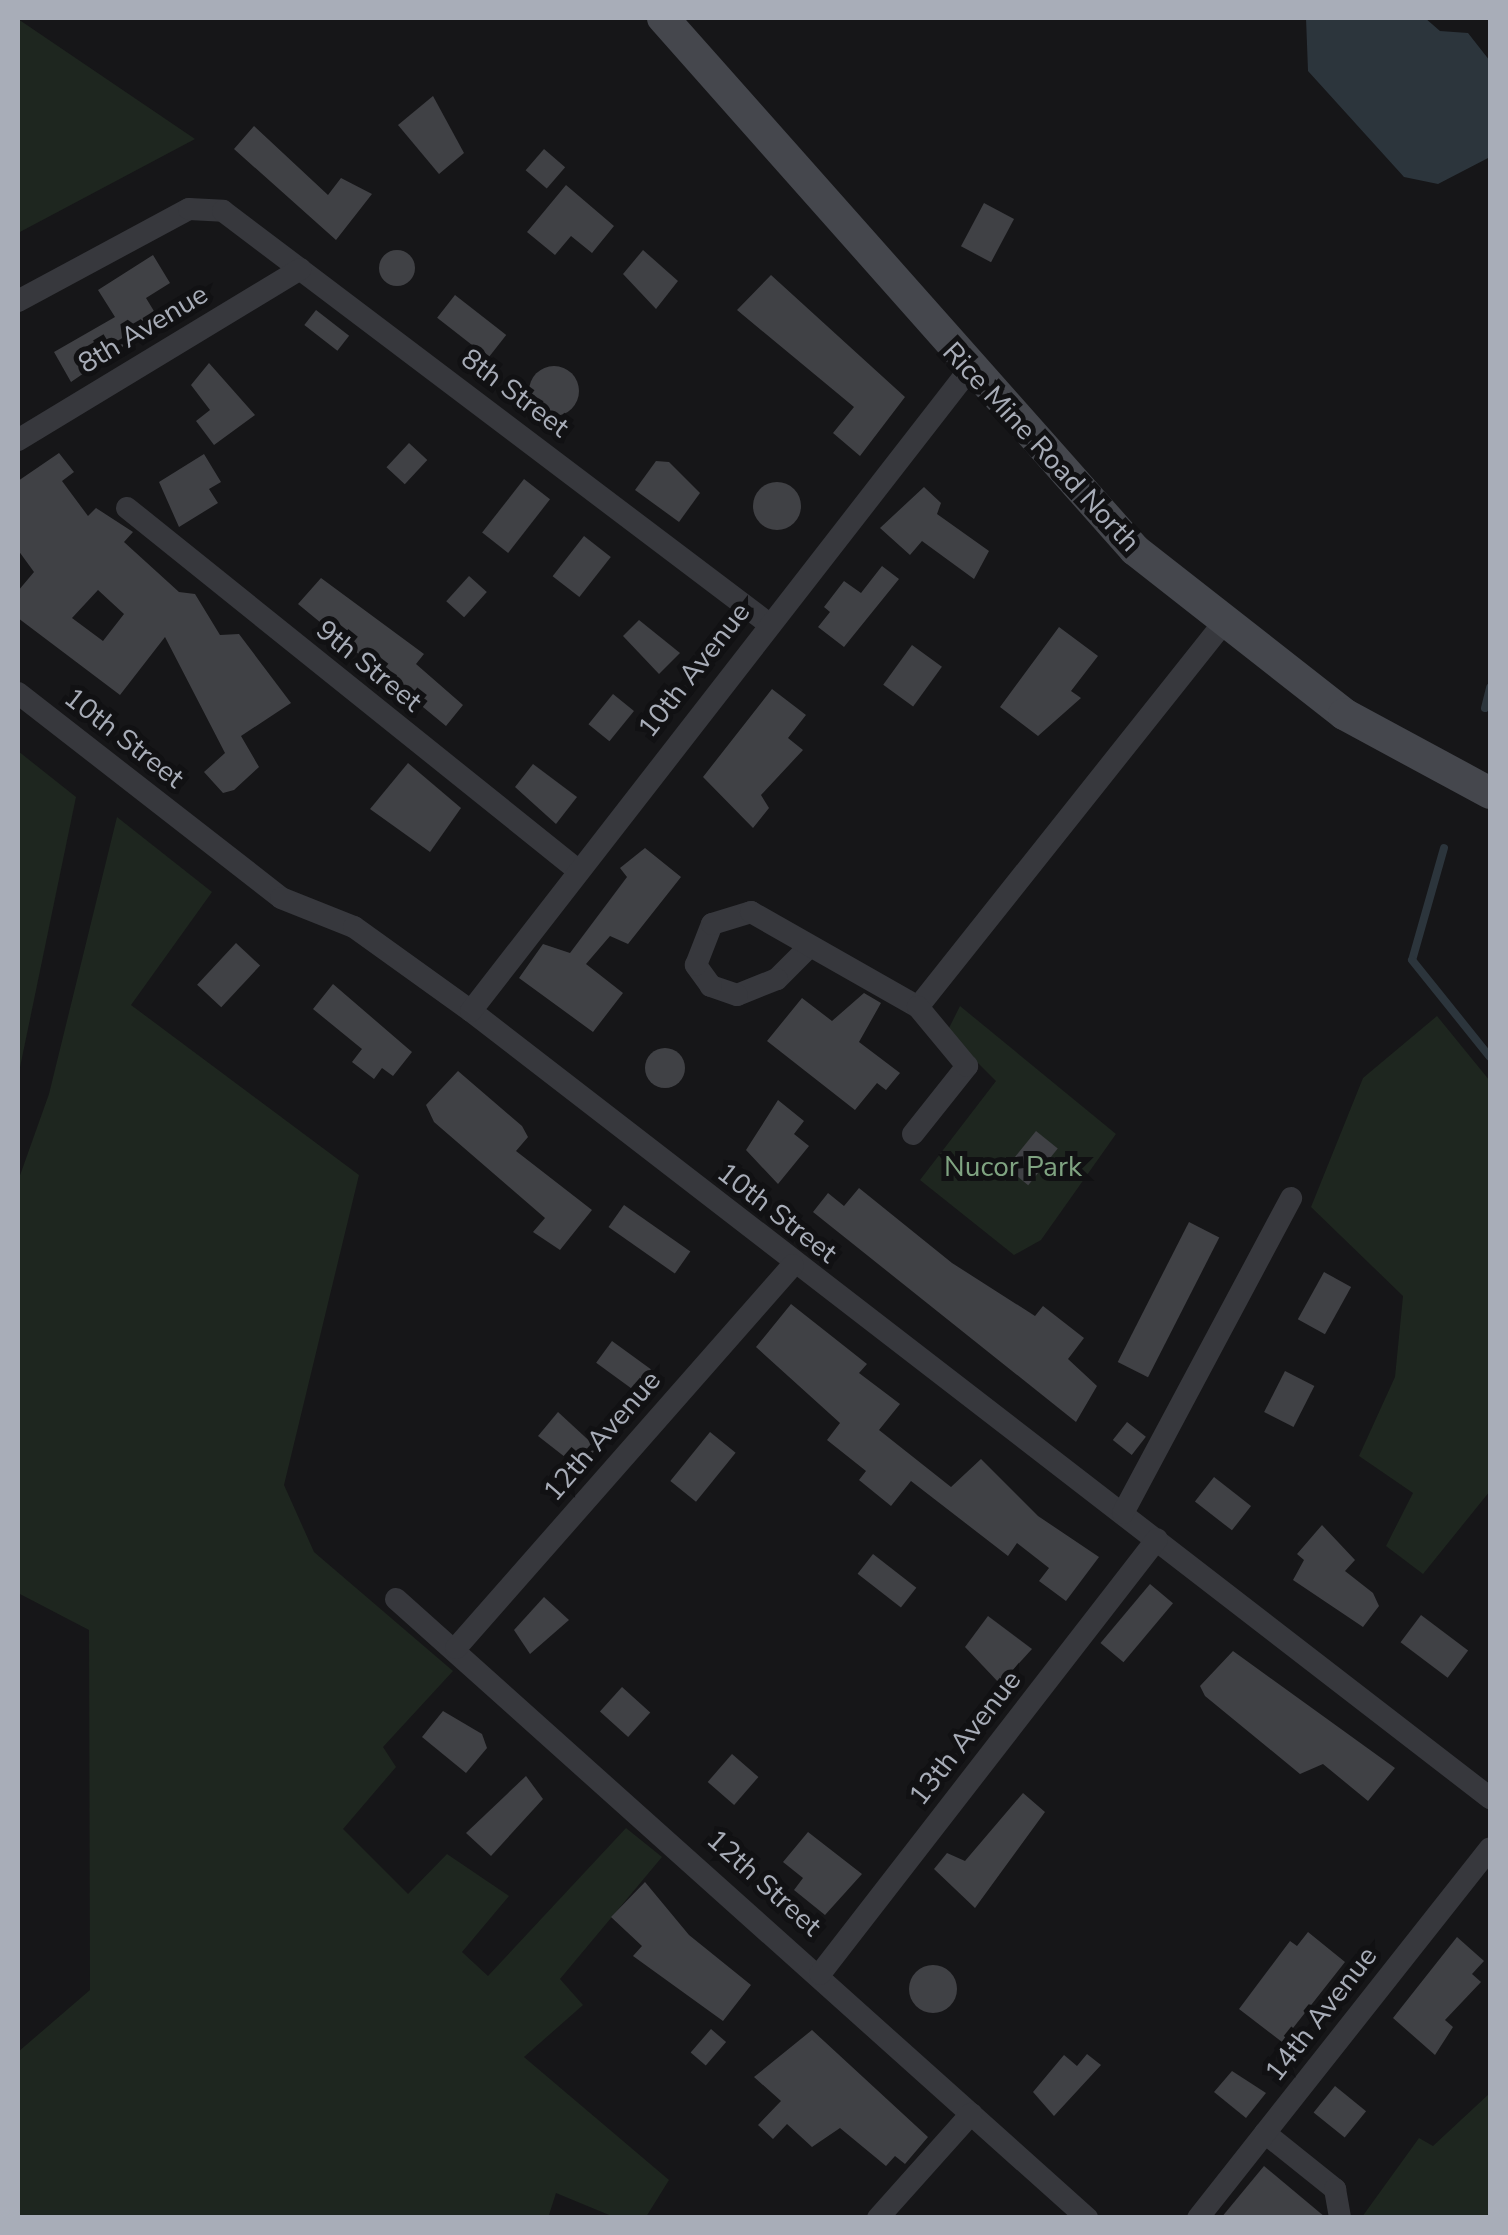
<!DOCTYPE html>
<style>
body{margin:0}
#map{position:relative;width:1508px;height:2235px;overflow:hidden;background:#161618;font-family:"Nunito Sans",sans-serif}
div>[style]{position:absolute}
.green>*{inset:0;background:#1e261f}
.water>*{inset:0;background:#2c353c}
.stream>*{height:8px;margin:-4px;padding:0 4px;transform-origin:4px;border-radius:4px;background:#2c353c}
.building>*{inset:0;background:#404145;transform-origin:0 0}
.round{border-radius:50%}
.street>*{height:22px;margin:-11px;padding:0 11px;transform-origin:11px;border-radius:11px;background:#37383d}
.secondary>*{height:32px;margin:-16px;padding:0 16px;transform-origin:16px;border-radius:16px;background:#45474d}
span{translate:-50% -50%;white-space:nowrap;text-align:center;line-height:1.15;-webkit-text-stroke:10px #111113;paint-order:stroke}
.street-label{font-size:28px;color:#a8adb8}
.park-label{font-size:28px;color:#7fa381}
.frame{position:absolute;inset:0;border:20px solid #a8adb8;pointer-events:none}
</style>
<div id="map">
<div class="green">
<div style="clip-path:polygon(18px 19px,195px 139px,18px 233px)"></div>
<div style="clip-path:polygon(18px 751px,76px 797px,18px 1077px)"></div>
<div style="clip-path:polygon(117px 817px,212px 892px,131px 1005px,359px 1175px,284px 1485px,314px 1552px,453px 1671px,383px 1747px,396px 1767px,343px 1829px,408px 1894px,447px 1854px,509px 1896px,462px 1952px,488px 1976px,626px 1828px,662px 1857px,560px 1979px,583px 2005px,524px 2057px,669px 2180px,646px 2217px,614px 2217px,556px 2193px,548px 2218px,18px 2217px,18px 2052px,90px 1990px,89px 1630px,18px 1593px,18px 1181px,49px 1094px)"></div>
<div style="clip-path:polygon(960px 1006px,1116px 1134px,1041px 1240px,1014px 1255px,920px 1180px,996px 1081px,947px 1032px)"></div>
<div style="clip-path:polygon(1437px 1016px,1490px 1081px,1490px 1491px,1423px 1574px,1386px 1546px,1413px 1493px,1359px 1456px,1395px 1377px,1403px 1296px,1311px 1207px,1363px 1078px)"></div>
<div style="clip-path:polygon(1490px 2093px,1490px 2217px,1362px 2217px,1419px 2138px,1433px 2146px)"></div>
</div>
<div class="water">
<div style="clip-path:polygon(1306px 18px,1425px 18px,1440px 31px,1468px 33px,1490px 61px,1490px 157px,1438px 184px,1404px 177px,1308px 71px)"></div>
</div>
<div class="stream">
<div style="left:1485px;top:708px;width:21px;rotate:-76deg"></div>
<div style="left:1444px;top:848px;width:116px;rotate:105.9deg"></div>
<div style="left:1412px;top:960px;width:124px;rotate:51.2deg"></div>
</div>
<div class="building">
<div style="clip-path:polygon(433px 96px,464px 153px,439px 174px,398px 125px)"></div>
<div style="clip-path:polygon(254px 126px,328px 195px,341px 178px,372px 194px,336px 240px,234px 149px)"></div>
<div style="left:544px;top:149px;width:28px;height:28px;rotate:41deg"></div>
<div style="clip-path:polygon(566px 185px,614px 226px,592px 253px,571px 236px,555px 255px,527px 232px)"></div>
<div style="left:984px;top:203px;width:34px;height:49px;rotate:28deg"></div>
<div class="round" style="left:379px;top:250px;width:36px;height:36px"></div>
<div style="clip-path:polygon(643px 250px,678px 281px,656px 309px,623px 274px)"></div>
<div style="clip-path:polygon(153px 255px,170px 283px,146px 298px,160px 321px,71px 382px,54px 352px,115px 317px,98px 290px)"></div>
<div style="clip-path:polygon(771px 275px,905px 397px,860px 456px,833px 433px,854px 407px,737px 310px)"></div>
<div style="left:455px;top:295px;width:65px;height:29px;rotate:38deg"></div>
<div style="left:316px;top:310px;width:42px;height:19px;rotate:38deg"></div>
<div style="clip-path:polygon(209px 363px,255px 415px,214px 445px,196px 421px,210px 410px,191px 385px)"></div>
<div class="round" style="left:529px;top:366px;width:50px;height:50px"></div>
<div style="left:409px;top:443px;width:25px;height:33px;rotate:43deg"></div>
<div style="clip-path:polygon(evenodd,59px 453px,74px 472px,62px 481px,88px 516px,96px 508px,133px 532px,124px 542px,179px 592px,195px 594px,220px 635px,239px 634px,291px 703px,241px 736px,259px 767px,234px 790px,223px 793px,204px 772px,225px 753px,165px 637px,120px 695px,18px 618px,18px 591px,34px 572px,18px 550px,18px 481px,59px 453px,98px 590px,124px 614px,103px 641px,72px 618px,98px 590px)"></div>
<div style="clip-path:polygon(204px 454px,221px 482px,209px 489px,218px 503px,179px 527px,159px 482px)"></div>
<div style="clip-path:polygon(656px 461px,669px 462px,700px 493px,679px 522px,635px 490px)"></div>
<div style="left:524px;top:479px;width:33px;height:68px;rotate:38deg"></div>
<div class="round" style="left:753px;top:482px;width:48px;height:48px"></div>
<div style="clip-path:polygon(924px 487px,941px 503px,937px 514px,989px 551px,974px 579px,922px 541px,910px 555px,880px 528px)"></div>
<div style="left:584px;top:536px;width:34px;height:51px;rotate:38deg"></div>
<div style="clip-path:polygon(882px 566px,899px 579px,844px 647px,818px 627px,830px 612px,824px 607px,844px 581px,861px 593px)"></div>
<div style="left:469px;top:576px;width:24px;height:34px;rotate:42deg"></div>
<div style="clip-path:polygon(321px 578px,424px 654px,416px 664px,463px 705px,446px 726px,298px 604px)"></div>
<div style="clip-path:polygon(639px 620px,680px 653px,659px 674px,623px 636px)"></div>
<div style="clip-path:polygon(1059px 627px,1098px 656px,1071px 691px,1081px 698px,1038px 736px,1000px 707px)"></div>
<div style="left:912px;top:645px;width:37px;height:49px;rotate:36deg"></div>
<div style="clip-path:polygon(772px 689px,806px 715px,788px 738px,803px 750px,761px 795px,769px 808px,753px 828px,703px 777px)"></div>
<div style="left:613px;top:694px;width:27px;height:39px;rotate:39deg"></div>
<div style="clip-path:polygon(408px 763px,461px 808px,430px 852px,370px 809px)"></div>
<div style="clip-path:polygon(533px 764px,577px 797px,556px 824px,515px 787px)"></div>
<div style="clip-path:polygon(645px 848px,681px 877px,628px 944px,610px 936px,586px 964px,623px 993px,593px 1032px,519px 978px,543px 944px,570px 953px,627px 877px,620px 868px)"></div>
<div style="left:236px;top:943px;width:33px;height:57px;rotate:43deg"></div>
<div style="clip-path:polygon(333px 984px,412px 1052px,393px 1076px,382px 1068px,374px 1079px,352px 1062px,362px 1049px,313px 1009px)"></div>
<div style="clip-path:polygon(864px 993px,881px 1003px,859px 1042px,900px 1073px,886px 1090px,877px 1083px,855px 1110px,767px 1041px,802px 998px,832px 1021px)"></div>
<div class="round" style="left:645px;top:1048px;width:40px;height:40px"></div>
<div style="clip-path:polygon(458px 1071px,522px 1126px,528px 1137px,516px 1151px,592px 1210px,560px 1250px,533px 1232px,545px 1218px,434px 1122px,426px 1105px)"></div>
<div style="clip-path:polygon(778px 1100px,804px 1121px,794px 1134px,809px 1146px,778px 1184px,746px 1150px)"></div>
<div style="left:1036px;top:1131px;width:28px;height:47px;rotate:39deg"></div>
<div style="clip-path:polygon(859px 1188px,952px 1263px,1035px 1316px,1043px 1306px,1084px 1338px,1068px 1359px,1097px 1386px,1076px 1422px,813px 1212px,828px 1193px,844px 1206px)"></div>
<div style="left:624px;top:1205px;width:81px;height:27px;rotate:35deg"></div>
<div style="left:1189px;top:1222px;width:34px;height:157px;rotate:27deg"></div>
<div style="left:1324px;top:1272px;width:31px;height:54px;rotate:29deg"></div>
<div style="clip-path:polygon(791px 1304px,867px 1364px,859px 1373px,900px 1404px,879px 1430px,951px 1487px,981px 1459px,1038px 1516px,1099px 1557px,1066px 1601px,1039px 1581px,1049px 1568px,1017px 1543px,1008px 1556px,911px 1481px,891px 1506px,859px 1480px,866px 1471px,827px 1440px,840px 1423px,756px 1347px)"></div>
<div style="left:612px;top:1341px;width:48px;height:27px;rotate:36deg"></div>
<div style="left:1285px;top:1371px;width:33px;height:46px;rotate:27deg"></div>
<div style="clip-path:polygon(558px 1412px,597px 1448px,579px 1468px,538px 1436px)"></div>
<div style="left:1127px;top:1422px;width:24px;height:23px;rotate:38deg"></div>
<div style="left:710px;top:1432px;width:33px;height:63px;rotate:39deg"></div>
<div style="left:1214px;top:1477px;width:47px;height:31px;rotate:38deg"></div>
<div style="clip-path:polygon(1322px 1525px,1355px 1560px,1345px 1571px,1373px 1593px,1379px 1606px,1363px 1627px,1293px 1580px,1304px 1560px,1297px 1554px)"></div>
<div style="left:873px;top:1554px;width:55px;height:25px;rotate:38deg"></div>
<div style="left:1150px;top:1584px;width:30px;height:77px;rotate:40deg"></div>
<div style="clip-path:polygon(544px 1597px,569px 1620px,530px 1654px,514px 1630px)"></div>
<div style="left:1421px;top:1615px;width:59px;height:34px;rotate:37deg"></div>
<div style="clip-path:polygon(988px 1616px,1032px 1649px,1000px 1684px,965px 1647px)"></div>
<div style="clip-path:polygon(1233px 1651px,1395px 1768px,1368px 1801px,1323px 1764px,1300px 1774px,1205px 1696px,1200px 1686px)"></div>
<div style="left:622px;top:1687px;width:38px;height:33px;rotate:42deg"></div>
<div style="clip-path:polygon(443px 1711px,482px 1734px,487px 1748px,466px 1773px,422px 1737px)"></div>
<div style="left:732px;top:1754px;width:35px;height:37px;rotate:41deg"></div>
<div style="clip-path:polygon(526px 1776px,543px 1799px,491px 1856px,466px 1833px)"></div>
<div style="clip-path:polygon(1023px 1793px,1045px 1812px,975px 1908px,934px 1869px,947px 1853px,965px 1861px)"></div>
<div style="clip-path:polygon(808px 1832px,862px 1874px,825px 1915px,794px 1890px,803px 1878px,783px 1862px)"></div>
<div style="clip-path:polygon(645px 1882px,689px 1935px,751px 1985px,723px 2021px,633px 1956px,642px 1946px,611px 1917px)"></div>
<div style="clip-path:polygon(1308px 1932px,1345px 1962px,1282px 2042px,1239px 2009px,1290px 1941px,1297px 1946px)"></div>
<div style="clip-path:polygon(1457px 1937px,1484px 1961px,1472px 1974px,1481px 1982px,1445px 2020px,1453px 2027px,1435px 2055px,1393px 2018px)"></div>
<div class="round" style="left:909px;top:1965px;width:48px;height:48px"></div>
<div style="left:711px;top:2029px;width:20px;height:31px;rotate:41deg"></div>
<div style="clip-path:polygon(812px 2030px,928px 2137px,905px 2164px,895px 2156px,886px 2166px,840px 2128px,812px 2147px,787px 2124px,773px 2139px,758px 2125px,781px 2101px,754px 2077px)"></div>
<div style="clip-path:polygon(1087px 2054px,1101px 2065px,1054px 2116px,1033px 2092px,1064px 2055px,1077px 2066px)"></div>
<div style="clip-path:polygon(1232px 2071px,1266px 2093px,1246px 2118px,1214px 2092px)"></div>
<div style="left:1335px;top:2086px;width:40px;height:34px;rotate:39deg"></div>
<div style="clip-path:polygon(1264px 2166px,1325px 2217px,1325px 2218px,1221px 2218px)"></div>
</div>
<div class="street">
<div style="left:18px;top:301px;width:194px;rotate:-28.3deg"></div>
<div style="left:189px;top:209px;width:34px;rotate:3deg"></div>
<div style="left:223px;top:211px;width:685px;rotate:37.1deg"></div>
<div style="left:18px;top:440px;width:330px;rotate:-31.2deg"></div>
<div style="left:127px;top:508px;width:575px;rotate:38.78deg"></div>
<div style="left:18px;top:693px;width:333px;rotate:37.9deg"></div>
<div style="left:281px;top:898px;width:79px;rotate:21.7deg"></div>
<div style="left:354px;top:927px;width:144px;rotate:35.7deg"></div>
<div style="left:471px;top:1011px;width:1288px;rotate:37.68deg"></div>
<div style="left:808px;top:948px;width:44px;rotate:135deg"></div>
<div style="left:777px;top:979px;width:43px;rotate:158.2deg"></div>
<div style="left:737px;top:995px;width:28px;rotate:-161deg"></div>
<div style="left:711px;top:986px;width:26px;rotate:-126deg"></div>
<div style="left:696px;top:965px;width:44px;rotate:-68.7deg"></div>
<div style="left:712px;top:924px;width:41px;rotate:-17.1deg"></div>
<div style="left:751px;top:912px;width:192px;rotate:29.6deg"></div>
<div style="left:918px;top:1007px;width:487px;rotate:-51.5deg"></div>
<div style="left:471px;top:1011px;width:812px;rotate:-52.16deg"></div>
<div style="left:913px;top:1134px;width:87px;rotate:-51.5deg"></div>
<div style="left:967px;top:1066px;width:77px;rotate:-129.7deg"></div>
<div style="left:1123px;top:1513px;width:357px;rotate:-61.9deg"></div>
<div style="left:396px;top:1599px;width:928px;rotate:41.85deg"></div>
<div style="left:456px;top:1648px;width:510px;rotate:-48.66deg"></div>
<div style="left:820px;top:1974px;width:550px;rotate:-52.23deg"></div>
<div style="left:1265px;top:2133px;width:90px;rotate:38.7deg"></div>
<div style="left:1335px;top:2189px;width:29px;rotate:80deg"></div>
<div style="left:878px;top:2218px;width:140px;rotate:-48.2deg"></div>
<div style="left:1198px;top:2218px;width:471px;rotate:-51.7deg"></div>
</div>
<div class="secondary">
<div style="left:663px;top:18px;width:711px;rotate:48.42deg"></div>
<div style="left:1135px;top:550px;width:266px;rotate:38.1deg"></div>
<div style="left:1344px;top:714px;width:166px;rotate:28.4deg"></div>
</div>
<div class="street-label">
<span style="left:143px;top:329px;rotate:-31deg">8th Avenue</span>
<span style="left:515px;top:393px;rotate:37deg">8th Street</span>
<span style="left:1041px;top:447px;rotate:47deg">Rice Mine Road North</span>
<span style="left:369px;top:666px;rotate:39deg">9th Street</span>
<span style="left:694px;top:670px;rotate:-52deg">10th Avenue</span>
<span style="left:124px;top:738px;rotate:38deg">10th Street</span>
<span style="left:777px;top:1213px;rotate:38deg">10th Street</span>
<span style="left:602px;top:1436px;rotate:-49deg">12th Avenue</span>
<span style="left:965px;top:1738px;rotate:-52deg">13th Avenue</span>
<span style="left:764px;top:1883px;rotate:42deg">12th Street</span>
<span style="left:1321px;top:2014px;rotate:-52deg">14th Avenue</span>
</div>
<div class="park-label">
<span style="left:1013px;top:1167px">Nucor Park</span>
</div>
<div class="frame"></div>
</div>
